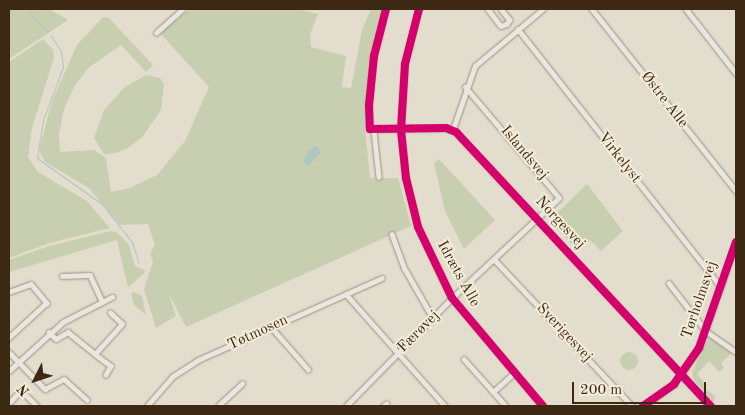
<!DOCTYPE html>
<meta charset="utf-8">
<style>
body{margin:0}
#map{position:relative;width:745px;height:415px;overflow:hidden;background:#e3ddcd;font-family:"Old Standard TT",serif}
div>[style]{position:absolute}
.green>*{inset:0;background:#c8cfb0}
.round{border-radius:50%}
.water>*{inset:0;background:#b1c5c2;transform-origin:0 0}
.stream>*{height:1px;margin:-0.5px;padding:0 0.5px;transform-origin:0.5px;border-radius:0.5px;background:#b1c5c2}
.roads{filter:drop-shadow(0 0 1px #989286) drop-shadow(0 0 1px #989286)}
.minor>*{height:4.5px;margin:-2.25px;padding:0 2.25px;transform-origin:2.25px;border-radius:2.25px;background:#eae6de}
.cycleway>*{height:8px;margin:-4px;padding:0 4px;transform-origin:4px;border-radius:4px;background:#d6006c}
span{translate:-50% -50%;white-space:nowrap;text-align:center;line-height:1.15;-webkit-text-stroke:4px #f3ecd9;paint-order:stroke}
.street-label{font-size:15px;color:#3c2813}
.frame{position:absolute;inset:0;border:10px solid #3c2813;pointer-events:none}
.north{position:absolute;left:10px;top:355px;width:50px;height:50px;-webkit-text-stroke:4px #f3ecd9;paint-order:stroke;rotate:229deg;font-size:14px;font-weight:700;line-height:20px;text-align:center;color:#3c2813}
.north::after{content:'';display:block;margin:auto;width:18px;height:22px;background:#3c2813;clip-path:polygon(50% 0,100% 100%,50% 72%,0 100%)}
.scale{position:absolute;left:572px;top:382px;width:134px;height:22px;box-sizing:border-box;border:2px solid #3c2813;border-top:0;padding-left:6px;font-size:15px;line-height:18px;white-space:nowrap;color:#3c2813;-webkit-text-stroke:4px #f3ecd9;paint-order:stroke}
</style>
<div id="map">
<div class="green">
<div style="clip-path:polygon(9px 9px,49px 9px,68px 20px,9px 59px)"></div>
<div style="clip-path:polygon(190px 9px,297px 9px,318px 14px,310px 34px,311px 47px,346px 56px,342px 87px,351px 88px,362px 30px,371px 9px,382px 9px,367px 86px,365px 129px,370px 178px,398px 178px,411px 226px,186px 327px,168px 292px,176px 316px,156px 328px,144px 289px,153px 261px,150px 254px,155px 245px,148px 224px,120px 225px,89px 188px,45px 162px,39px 150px,52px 101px,77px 45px,103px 17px,109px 18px,153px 65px,146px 72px,121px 45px,88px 68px,74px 87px,64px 109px,59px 134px,60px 152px,94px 150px,106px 158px,111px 192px,130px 188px,157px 175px,185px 141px,209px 87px,160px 33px)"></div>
<div style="clip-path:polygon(43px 39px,53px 50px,54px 58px,32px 128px,28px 157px,38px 172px,87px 201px,110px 228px,50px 243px,9px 258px,9px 62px)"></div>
<div style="clip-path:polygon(146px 75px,160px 78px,164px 84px,161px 110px,142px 137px,128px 148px,116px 153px,104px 154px,94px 138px,104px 110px,125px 87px)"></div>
<div style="clip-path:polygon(439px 159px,495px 220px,464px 249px,445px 211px,434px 163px)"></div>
<div style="clip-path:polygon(587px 184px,623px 231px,601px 251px,590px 240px,578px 251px,552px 223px,552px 218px)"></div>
<div style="clip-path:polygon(111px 231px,118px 233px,129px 245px,135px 266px,146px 271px,128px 288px,117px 240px,9px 272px,9px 260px,49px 246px)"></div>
<div style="clip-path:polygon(134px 292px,142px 296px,146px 315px,134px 305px,131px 294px)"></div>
<div style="clip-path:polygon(709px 337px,732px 353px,721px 363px,724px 368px,719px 372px,709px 361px,697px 374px,703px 381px,704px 388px,715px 396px,714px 403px,694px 380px,692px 372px)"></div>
<div class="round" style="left:620px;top:352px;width:18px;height:18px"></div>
</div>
<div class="water">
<div style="left:315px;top:145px;width:9px;height:20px;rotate:41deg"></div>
</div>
<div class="stream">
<div style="left:27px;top:9px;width:30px;rotate:49deg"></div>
<div style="left:51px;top:36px;width:18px;rotate:56deg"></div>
<div style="left:61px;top:51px;width:16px;rotate:83deg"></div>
<div style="left:63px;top:67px;width:57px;rotate:110.7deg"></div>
<div style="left:43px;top:120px;width:38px;rotate:99deg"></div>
<div style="left:37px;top:158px;width:80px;rotate:35.3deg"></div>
<div style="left:102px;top:204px;width:48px;rotate:51.7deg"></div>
<div style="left:132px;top:242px;width:22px;rotate:72deg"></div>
</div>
<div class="roads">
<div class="minor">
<div style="left:386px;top:9px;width:49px;rotate:104.3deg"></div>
<div style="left:374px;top:56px;width:49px;rotate:95.8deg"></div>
<div style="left:369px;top:105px;width:24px;rotate:88deg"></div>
<div style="left:370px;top:129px;width:76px;rotate:-0.8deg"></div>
<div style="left:446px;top:128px;width:11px;rotate:22deg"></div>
<div style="left:456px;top:132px;width:374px;rotate:47.1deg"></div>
<div style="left:419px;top:9px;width:57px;rotate:104.3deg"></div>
<div style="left:405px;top:64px;width:66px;rotate:93.5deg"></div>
<div style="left:401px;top:130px;width:48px;rotate:84.1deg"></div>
<div style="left:406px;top:178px;width:50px;rotate:76.2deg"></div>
<div style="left:418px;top:227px;width:79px;rotate:64.4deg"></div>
<div style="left:452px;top:298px;width:141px;rotate:49.9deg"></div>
<div style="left:488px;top:9px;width:21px;rotate:53deg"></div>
<div style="left:501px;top:26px;width:6px;rotate:-18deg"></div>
<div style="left:501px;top:9px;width:14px;rotate:51deg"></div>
<div style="left:510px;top:20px;width:5px;rotate:127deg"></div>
<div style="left:592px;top:9px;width:232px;rotate:51.6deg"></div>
<div style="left:686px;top:9px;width:81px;rotate:52deg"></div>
<div style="left:518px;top:29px;width:328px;rotate:51.8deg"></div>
<div style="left:156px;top:33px;width:36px;rotate:-42deg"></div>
<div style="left:453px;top:129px;width:67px;rotate:-70.8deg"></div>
<div style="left:475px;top:66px;width:89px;rotate:-40deg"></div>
<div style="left:374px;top:131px;width:46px;rotate:83.8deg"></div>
<div style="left:392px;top:234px;width:37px;rotate:70deg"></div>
<div style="left:405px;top:269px;width:56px;rotate:60.3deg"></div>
<div style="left:495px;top:260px;width:200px;rotate:46.8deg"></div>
<div style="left:62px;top:276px;width:28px;rotate:-2deg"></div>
<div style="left:90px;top:275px;width:29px;rotate:65deg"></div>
<div style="left:669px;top:283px;width:61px;rotate:52.4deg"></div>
<div style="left:706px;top:331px;width:37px;rotate:35deg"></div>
<div style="left:9px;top:292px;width:23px;rotate:-20deg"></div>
<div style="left:31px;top:284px;width:25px;rotate:50deg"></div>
<div style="left:47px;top:303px;width:52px;rotate:137.4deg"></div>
<div style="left:346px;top:294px;width:149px;rotate:48.5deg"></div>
<div style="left:272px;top:328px;width:55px;rotate:48.7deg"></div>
<div style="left:49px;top:332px;width:10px;rotate:45deg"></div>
<div style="left:56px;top:339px;width:14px;rotate:-30deg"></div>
<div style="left:68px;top:332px;width:35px;rotate:39deg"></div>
<div style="left:95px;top:354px;width:40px;rotate:-48deg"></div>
<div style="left:122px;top:324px;width:16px;rotate:-137deg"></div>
<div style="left:9px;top:352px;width:52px;rotate:45.8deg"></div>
<div style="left:45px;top:389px;width:21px;rotate:-28deg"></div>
<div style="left:64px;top:379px;width:31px;rotate:42deg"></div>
<div style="left:95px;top:354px;width:20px;rotate:37deg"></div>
<div style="left:111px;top:366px;width:10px;rotate:119deg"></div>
<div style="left:464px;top:359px;width:63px;rotate:48.2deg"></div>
<div style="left:9px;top:371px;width:73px;rotate:-42.2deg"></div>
<div style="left:63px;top:322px;width:55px;rotate:-27deg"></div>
<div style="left:493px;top:392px;width:28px;rotate:-42deg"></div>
<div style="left:9px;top:403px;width:18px;rotate:-47deg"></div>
<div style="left:21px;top:390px;width:23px;rotate:45deg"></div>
<div style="left:147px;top:406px;width:38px;rotate:-49deg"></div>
<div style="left:172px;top:377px;width:31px;rotate:-33deg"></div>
<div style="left:198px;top:360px;width:201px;rotate:-24deg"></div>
<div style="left:218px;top:406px;width:33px;rotate:-43deg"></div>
<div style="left:346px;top:406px;width:151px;rotate:-45.5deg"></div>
<div style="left:452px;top:298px;width:146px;rotate:-43.1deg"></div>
<div style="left:559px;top:198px;width:145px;rotate:-130.3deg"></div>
<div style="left:383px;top:406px;width:4px;rotate:-34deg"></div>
<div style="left:643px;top:406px;width:38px;rotate:-35deg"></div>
<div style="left:674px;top:384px;width:44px;rotate:-55.2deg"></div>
<div style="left:699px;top:348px;width:112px;rotate:-70.8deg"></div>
</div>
</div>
<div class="cycleway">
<div style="left:386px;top:9px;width:49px;rotate:104.3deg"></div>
<div style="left:374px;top:56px;width:49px;rotate:95.8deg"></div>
<div style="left:369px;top:105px;width:24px;rotate:88deg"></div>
<div style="left:370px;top:129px;width:76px;rotate:-0.8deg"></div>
<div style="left:446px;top:128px;width:11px;rotate:22deg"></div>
<div style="left:456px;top:132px;width:374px;rotate:47.1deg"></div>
<div style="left:419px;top:9px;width:57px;rotate:104.3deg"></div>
<div style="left:405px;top:64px;width:66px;rotate:93.5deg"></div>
<div style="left:401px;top:130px;width:48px;rotate:84.1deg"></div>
<div style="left:406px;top:178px;width:50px;rotate:76.2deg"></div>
<div style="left:418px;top:227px;width:79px;rotate:64.4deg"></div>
<div style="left:452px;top:298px;width:141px;rotate:49.9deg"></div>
<div style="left:643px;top:406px;width:38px;rotate:-35deg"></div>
<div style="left:674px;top:384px;width:44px;rotate:-55.2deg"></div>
<div style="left:699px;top:348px;width:112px;rotate:-70.8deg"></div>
</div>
<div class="street-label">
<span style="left:664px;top:100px;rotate:52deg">Østre Alle</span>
<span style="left:524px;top:153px;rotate:50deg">Islandsvej</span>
<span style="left:619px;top:158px;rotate:52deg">Virkelyst</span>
<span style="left:560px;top:223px;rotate:47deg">Norgesvej</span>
<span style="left:458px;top:274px;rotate:61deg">Idræts Alle</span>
<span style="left:700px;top:300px;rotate:-71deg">Tørholmsvej</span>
<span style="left:419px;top:332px;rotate:-45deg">Færøvej</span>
<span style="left:258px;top:333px;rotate:-25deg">Tøtmosen</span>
<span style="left:564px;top:333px;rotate:47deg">Sverigesvej</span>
</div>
<div class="frame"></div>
<div class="north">N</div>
<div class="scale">200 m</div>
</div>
